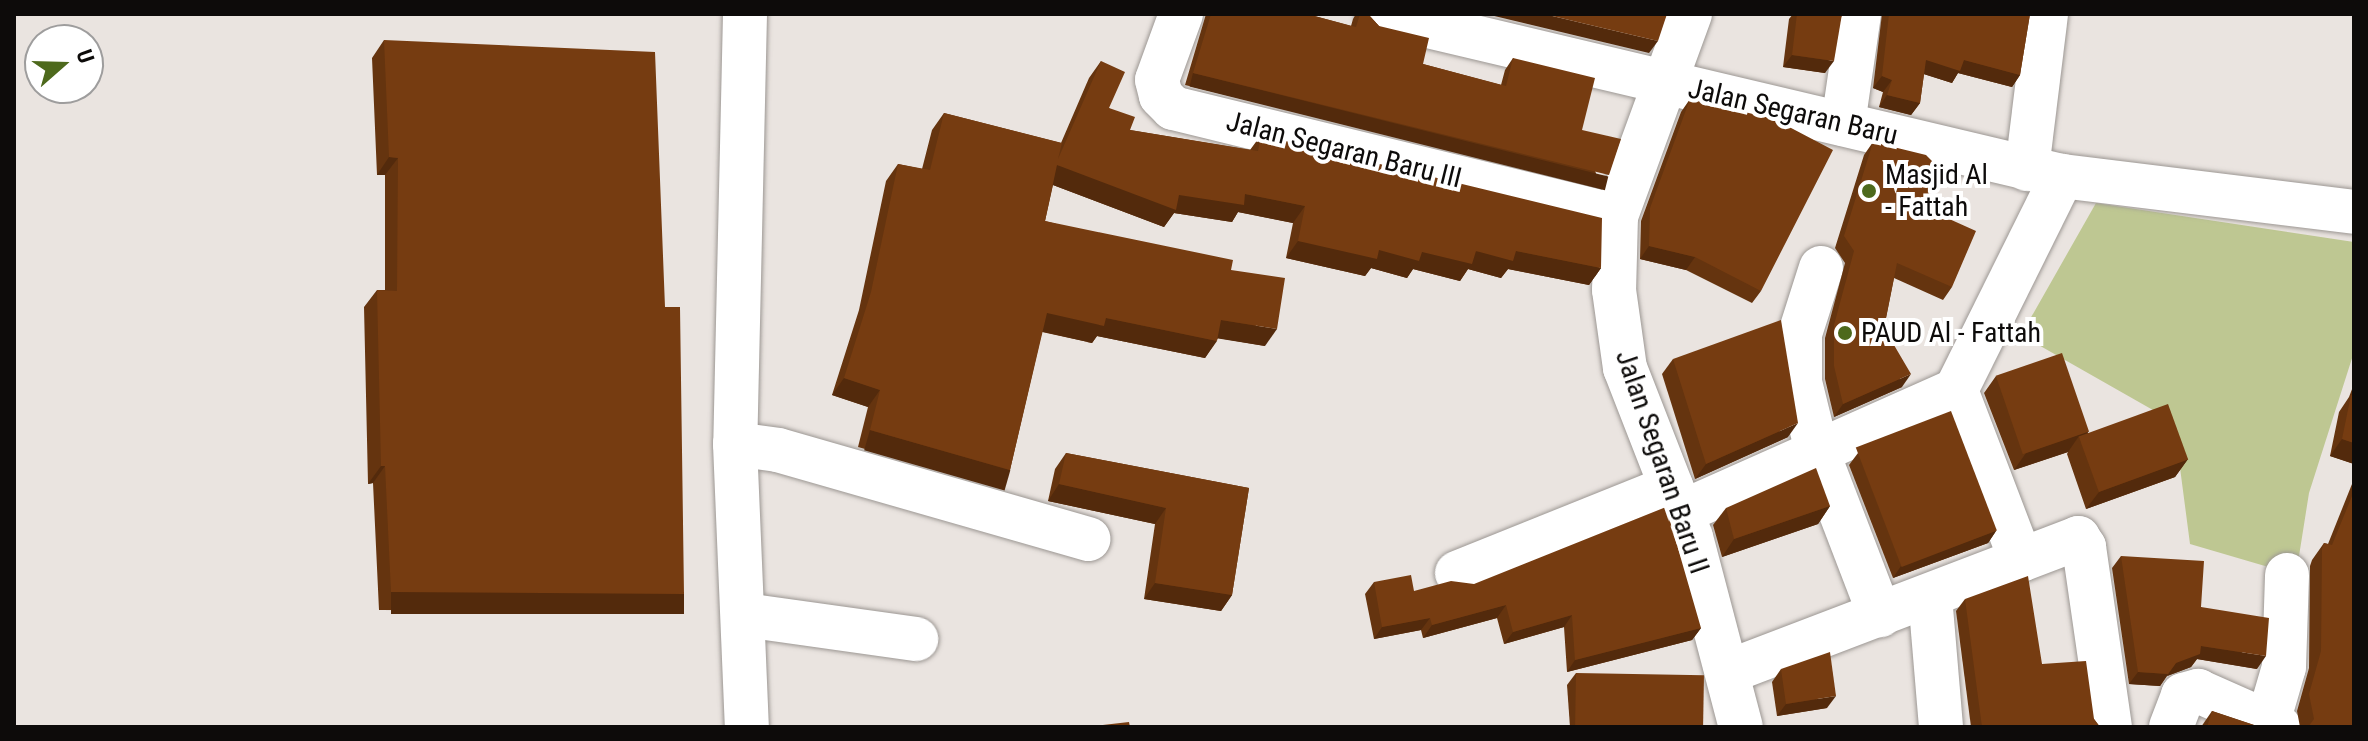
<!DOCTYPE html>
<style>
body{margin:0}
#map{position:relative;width:2368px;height:741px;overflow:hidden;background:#eae4e0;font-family:"Roboto Condensed",sans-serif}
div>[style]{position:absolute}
.green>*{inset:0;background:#bec792}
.roads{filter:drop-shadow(0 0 2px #9c9793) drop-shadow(0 0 2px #9c9793)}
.minor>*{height:44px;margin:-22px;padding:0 22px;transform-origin:22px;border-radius:22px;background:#fff}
.wall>*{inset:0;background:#65340f}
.shaded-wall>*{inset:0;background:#532a0c;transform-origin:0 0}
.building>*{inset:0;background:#763c11;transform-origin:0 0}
.dots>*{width:22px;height:22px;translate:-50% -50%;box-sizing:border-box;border:4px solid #fff;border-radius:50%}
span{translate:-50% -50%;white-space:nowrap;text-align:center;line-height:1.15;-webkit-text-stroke:8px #fff;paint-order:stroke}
.street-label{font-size:28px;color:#0d0b0a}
.poi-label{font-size:28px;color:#0d0b0a}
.left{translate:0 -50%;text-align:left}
.frame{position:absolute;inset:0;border:16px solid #0d0b0a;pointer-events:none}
.north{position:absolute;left:24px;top:24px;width:80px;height:80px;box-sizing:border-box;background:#fff;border:2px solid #9e9d9d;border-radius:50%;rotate:70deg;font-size:22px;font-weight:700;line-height:32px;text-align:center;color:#0d0b0a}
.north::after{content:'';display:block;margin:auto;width:28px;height:36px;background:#4d691c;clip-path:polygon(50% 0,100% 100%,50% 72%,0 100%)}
</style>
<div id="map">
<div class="green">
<div style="clip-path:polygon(2096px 203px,2354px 242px,2354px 352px,2309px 493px,2296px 575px,2190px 544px,2174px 422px,2021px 335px)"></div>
</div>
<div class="roads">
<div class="minor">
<div style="left:745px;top:14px;width:430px;rotate:91.3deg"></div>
<div style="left:735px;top:444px;width:283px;rotate:87.6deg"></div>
<div style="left:1181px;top:14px;width:70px;rotate:110deg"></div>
<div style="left:1157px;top:80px;width:16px;rotate:76deg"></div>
<div style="left:1161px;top:96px;width:17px;rotate:45deg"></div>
<div style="left:1173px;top:108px;width:456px;rotate:13.7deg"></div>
<div style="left:1377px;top:14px;width:704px;rotate:13.31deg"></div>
<div style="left:2062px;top:176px;width:294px;rotate:7deg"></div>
<div style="left:1690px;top:14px;width:215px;rotate:110.1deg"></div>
<div style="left:1616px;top:216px;width:74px;rotate:91.5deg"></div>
<div style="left:1614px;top:290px;width:79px;rotate:82deg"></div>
<div style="left:1625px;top:368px;width:181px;rotate:68.7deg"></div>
<div style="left:1691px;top:537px;width:196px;rotate:75.3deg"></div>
<div style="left:1843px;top:124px;width:111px;rotate:-81.7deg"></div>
<div style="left:2027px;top:169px;width:156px;rotate:-83deg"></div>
<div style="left:1821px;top:268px;width:69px;rotate:107.7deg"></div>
<div style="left:1800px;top:334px;width:48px;rotate:90deg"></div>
<div style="left:1800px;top:382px;width:71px;rotate:76.2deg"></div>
<div style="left:1817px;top:451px;width:176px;rotate:69deg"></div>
<div style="left:1956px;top:390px;width:182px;rotate:69.1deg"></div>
<div style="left:735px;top:444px;width:43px;rotate:7.9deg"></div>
<div style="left:778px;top:450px;width:323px;rotate:16deg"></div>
<div style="left:1682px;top:512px;width:300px;rotate:-24deg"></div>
<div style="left:1956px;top:390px;width:239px;rotate:-63.6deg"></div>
<div style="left:1457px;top:573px;width:231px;rotate:-21.9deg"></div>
<div style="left:1930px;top:596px;width:131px;rotate:85.2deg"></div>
<div style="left:745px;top:615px;width:173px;rotate:8deg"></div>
<div style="left:1730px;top:671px;width:373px;rotate:-20.9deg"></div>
<div style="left:2078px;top:538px;width:11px;rotate:56deg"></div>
<div style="left:2084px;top:547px;width:182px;rotate:81.8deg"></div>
<div style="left:2268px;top:722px;width:57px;rotate:-73.8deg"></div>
<div style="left:2284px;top:667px;width:92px;rotate:-88.1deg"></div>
<div style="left:2171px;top:727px;width:34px;rotate:-69deg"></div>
<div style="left:2183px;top:695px;width:16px;rotate:-15deg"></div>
<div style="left:2198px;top:691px;width:89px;rotate:24deg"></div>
</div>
</div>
<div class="wall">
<div style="clip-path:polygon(1206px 14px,1307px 14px,1351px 26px,1353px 19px,1356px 14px,1368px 14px,1379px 26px,1423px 64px,1501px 85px,1505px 70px,1513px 58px,1582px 130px,1600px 186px,1185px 85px)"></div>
<div style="clip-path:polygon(1793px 14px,1842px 14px,1825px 73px,1783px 67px,1789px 19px)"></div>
<div style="clip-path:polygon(1882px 14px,2030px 14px,2020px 75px,2012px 87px,1958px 73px,1952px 83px,1924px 74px,1920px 103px,1911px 115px,1879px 107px,1883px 92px,1873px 88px)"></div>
<div style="clip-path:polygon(384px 40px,672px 611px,379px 610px,373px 483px,368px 484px,364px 307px,377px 290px,385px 290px,385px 175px,377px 175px,372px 58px)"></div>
<div style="clip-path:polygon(1101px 61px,1109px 108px,1130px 130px,1250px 150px,1261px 135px,1601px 268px,1589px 285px,1508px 269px,1501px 278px,1468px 269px,1460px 281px,1413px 269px,1407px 278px,1371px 268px,1365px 276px,1286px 258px,1293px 223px,1238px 212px,1232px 222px,1174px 213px,1164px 227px,1053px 185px,1045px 221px,1231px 270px,1265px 346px,1218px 338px,1205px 358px,1097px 336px,1092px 343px,1042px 332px,1010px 470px,998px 487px,858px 447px,868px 407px,832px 395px,859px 310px,886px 181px,898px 164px,922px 169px,932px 130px,944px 113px,1061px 143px,1089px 78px)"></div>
<div style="clip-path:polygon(1690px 99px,1761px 291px,1752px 303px,1686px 270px,1640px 259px,1641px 221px,1681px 112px)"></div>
<div style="clip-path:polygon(1873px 142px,1927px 209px,1952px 287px,1943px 300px,1894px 278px,1884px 328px,1902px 387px,1834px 417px,1825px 379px,1825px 338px,1845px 263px,1835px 248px,1864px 155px)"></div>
<div style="clip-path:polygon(1673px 359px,1788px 437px,1695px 479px,1662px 374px)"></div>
<div style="clip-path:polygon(1996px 376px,2088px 433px,2188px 459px,2175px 477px,2086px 509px,2067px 454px,2068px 452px,2014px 470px,1984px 393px)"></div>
<div style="clip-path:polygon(2354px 384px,2354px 464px,2330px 456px,2339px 412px,2349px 397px)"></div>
<div style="clip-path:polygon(1066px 453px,1249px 488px,1232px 595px,1221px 611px,1144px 599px,1155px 524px,1048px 501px,1055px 469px)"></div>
<div style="clip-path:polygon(1858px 453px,1996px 531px,1988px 543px,1893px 578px,1849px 465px)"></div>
<div style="clip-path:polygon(2354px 479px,2354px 727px,2300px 727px,2297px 711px,2309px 668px,2310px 566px,2312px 560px,2324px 543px,2328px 544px)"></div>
<div style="clip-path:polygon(1830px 506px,1818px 524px,1722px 557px,1713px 525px,1726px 508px)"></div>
<div style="clip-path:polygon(2121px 556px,2201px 607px,2257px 669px,2197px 659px,2191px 667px,2167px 676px,2160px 686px,2129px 684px,2112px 568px)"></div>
<div style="clip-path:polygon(1374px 582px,1414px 591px,1701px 628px,1692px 640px,1567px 672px,1564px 627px,1504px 644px,1497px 618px,1423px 638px,1421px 630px,1374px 639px,1365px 594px)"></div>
<div style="clip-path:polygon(1965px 599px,2042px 664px,2094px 719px,2100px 727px,1971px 727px,1956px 611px)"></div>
<div style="clip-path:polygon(1781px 669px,1827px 708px,1777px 716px,1772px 682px)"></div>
<div style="clip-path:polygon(1576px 673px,1703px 727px,1570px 727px,1567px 685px)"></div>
<div style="clip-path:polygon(2212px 711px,2260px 727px,2201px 727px)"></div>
</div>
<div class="shaded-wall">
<div style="clip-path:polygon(1486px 14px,1544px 14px,1658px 41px,1649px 53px)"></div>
<div style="clip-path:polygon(1792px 55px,1834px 61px,1825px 73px,1783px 67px)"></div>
<div style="clip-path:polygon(1926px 60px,1964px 60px,2020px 75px,2012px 87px,1958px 73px,1952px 83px,1917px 72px)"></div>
<div style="left:1193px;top:73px;width:428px;height:14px;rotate:14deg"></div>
<div style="clip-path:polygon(1882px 76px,1892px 80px,1883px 92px,1873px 88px)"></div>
<div style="clip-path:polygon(1887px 95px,1920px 103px,1911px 115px,1879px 107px)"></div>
<div style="clip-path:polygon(389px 157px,398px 158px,385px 175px,377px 175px)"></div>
<div style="clip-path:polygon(1057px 165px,1179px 195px,1245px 194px,1305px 206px,1293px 223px,1238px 212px,1232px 222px,1174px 213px,1164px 227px,1045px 182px)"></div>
<div style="clip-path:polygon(1298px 241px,1379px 250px,1422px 252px,1516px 251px,1601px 268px,1589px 285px,1508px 269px,1501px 278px,1468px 269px,1460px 281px,1413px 269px,1407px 278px,1371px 268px,1365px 276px,1286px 258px)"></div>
<div style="clip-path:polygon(1649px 246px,1695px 257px,1686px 270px,1640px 259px)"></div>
<div style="clip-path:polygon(1047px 313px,1106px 318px,1217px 341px,1205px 358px,1097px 336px,1092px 343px,1035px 330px)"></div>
<div style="clip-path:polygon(1221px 320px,1277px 329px,1265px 346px,1209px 337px)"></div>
<div style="clip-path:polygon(1911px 374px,1902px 387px,1834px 417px,1843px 404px)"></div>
<div style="clip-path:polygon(844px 378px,880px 390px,868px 407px,832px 395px)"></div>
<div style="clip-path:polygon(1798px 423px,1788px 437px,1695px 479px,1706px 464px)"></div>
<div style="left:870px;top:430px;width:146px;height:21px;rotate:16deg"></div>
<div style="clip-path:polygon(2089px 431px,2081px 442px,2079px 436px,2068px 452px,2014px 470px,2026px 453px)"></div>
<div style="clip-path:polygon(2342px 439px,2354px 443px,2354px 464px,2330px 456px)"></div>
<div style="clip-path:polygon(2188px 459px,2175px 477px,2086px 509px,2099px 492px)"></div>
<div style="clip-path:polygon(381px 466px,385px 466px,373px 483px,368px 484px)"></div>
<div style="clip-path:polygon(1059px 484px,1166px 508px,1155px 524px,1048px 501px)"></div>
<div style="clip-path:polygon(1830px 506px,1818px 524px,1722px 557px,1734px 539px)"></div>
<div style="clip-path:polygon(1996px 531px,1988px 543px,1893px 578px,1901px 566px)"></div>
<div style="clip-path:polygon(1155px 583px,1232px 595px,1221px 611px,1144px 599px)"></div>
<div style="left:391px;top:592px;width:293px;height:22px"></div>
<div style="clip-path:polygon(1506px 605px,1497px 618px,1423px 638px,1432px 625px)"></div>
<div style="clip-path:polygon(1572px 615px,1564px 627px,1504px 644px,1513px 632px)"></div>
<div style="clip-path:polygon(1430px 618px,1421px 630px,1374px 639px,1382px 627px)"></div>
<div style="clip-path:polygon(1701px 628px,1692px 640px,1567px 672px,1575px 660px)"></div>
<div style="clip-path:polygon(2201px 646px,2266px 656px,2257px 669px,2197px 659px,2191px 667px,2167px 676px,2176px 663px)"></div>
<div style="clip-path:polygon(2138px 672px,2168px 674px,2160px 686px,2129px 684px)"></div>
<div style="clip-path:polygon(1836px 696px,1827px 708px,1777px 716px,1786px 704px)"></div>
</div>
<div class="building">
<div style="clip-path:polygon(1211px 14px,1307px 14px,1356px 27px,1360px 14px,1368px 14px,1379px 26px,1429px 38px,1423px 64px,1506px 86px,1513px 58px,1595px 78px,1582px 130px,1621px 139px,1609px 175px,1193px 73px)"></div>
<div style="clip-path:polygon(1544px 14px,1667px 14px,1658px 41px)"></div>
<div style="clip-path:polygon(1797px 14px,1842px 14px,1834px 61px,1792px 55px)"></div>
<div style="clip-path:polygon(1889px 14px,2030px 14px,2020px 75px,1964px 60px,1960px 71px,1926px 60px,1920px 103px,1887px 95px,1892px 80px,1882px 76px)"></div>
<div style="clip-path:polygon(384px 40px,655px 52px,665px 307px,680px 307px,684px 594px,391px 592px,385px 466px,381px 466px,377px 290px,397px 291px,398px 158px,389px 157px)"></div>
<div style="clip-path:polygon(1101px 61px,1125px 72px,1109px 108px,1135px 117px,1130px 130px,1258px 151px,1261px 135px,1602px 218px,1601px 268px,1516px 251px,1513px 261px,1476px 251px,1472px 264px,1422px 252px,1419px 261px,1379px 250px,1377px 259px,1298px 241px,1305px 206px,1245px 194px,1244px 205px,1179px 195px,1176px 210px,1057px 165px,1045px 221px,1233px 260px,1231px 270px,1285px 278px,1277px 329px,1221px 320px,1217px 341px,1106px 318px,1104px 326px,1047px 313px,1010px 470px,870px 430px,880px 390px,844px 378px,871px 292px,898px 164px,930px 170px,944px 113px,1062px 143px,1058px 159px)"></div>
<div style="clip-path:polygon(1690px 99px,1774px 119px,1833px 150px,1761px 291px,1695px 257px,1649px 246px,1650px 208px)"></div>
<div style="clip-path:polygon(1873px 142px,1926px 155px,1932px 161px,1927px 209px,1976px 231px,1952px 287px,1897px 263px,1884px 328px,1911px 374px,1843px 404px,1834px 366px,1834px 325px,1854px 251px,1844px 236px)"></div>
<div style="clip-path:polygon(1781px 320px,1798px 423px,1706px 464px,1673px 359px)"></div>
<div style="left:2062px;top:353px;width:83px;height:70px;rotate:71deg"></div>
<div style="clip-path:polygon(2351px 395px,2354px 396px,2354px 443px,2342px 439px)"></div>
<div style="left:2168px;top:404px;width:59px;height:95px;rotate:70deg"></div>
<div style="left:1951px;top:411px;width:128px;height:102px;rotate:69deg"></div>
<div style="clip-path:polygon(1066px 453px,1249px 488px,1232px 595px,1155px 583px,1166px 508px,1059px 484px)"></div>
<div style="clip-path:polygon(1816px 468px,1830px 506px,1734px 539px,1726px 508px)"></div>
<div style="clip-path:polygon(2354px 491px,2354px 727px,2308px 727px,2314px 719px,2309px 694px,2321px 651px,2322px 549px,2324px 543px,2332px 545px)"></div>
<div style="clip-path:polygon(1666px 507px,1701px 628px,1575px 660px,1572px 615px,1513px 632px,1506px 605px,1432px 625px,1430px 618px,1382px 627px,1374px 582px,1411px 575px,1414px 591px,1451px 581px,1474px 584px)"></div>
<div style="clip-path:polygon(2121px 556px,2204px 561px,2201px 607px,2269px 618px,2266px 656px,2201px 646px,2200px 654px,2176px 663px,2168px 674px,2138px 672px)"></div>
<div style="clip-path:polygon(2028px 576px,2042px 664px,2086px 661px,2094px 719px,2100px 727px,1982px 727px,1965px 599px)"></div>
<div style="clip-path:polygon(1830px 652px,1836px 696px,1786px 704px,1781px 669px)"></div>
<div style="left:1576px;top:673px;width:128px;height:54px;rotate:1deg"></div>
<div style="clip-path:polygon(2212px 711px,2260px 727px,2207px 727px)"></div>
<div style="clip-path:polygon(1129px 722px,1130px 727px,1094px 727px,1094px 726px)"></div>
</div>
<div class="dots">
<div style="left:1869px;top:191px;background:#4d691c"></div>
<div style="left:1845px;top:333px;background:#4d691c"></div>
</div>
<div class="street-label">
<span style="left:1793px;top:112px;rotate:13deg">Jalan Segaran Baru</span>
<span style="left:1344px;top:150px;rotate:14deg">Jalan Segaran Baru III</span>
<span style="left:1662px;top:462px;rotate:71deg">Jalan Segaran Baru II</span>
</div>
<div class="poi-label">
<span class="left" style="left:1885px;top:191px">Masjid Al<br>- Fattah</span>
<span class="left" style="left:1861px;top:333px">PAUD Al - Fattah</span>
</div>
<div class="frame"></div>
<div class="north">U</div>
</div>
